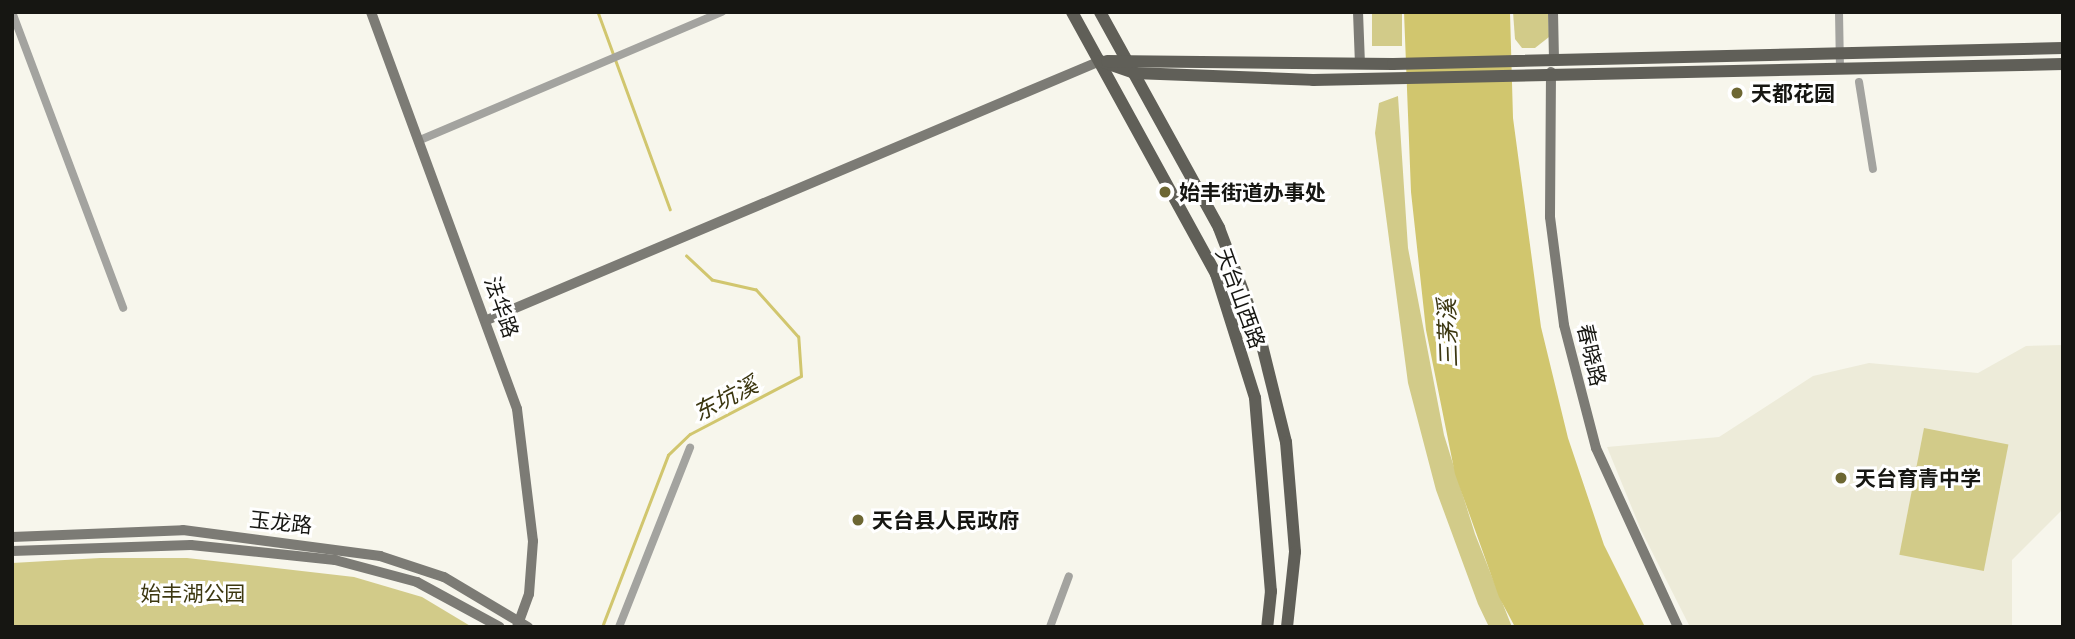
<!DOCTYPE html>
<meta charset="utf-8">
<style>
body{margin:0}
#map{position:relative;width:2075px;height:639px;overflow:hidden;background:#f7f6ec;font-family:Commissioner,"Noto Sans SC",sans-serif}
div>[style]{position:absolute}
.built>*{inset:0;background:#edebd9}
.green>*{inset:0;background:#d2cb89;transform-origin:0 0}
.water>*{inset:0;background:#d1c66e}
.stream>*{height:2.5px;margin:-1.25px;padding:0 1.25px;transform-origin:1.25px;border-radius:1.25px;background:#d1c66e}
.street>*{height:8px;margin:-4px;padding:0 4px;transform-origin:4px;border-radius:4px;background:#a3a39f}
.secondary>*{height:10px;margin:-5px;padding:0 5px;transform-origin:5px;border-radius:5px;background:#7c7b75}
.primary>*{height:12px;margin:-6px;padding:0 6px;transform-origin:6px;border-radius:6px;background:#605f58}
.dots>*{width:19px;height:19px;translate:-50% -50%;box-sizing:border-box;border:4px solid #fff;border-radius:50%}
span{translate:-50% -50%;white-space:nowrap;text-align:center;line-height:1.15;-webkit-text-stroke:6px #fff;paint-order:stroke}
.poi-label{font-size:21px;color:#161612;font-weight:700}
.left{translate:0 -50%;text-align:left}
.street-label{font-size:21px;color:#161612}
.park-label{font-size:21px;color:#3d3811}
.water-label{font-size:23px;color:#3c3711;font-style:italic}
.frame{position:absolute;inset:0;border:14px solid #161612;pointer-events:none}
</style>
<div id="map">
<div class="built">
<div style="clip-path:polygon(2063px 345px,2063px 509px,2012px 560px,2012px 627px,1690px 627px,1641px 530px,1607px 447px,1719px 437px,1813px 376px,1869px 363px,1978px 373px,2026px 346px)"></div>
</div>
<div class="green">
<div style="left:1372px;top:12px;width:30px;height:34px"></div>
<div style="clip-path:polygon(1513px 12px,1548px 12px,1549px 37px,1535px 48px,1522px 48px,1515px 39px)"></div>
<div style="clip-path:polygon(1398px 96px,1408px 248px,1444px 435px,1475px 534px,1512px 627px,1489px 627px,1478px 604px,1436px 490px,1408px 383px,1375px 133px,1379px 103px)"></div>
<div style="left:1924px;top:428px;width:86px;height:129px;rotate:11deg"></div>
<div style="clip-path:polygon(100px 558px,187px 558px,354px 577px,422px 597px,472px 627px,12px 627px,12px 563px)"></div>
</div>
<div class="water">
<div style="clip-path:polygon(1404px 12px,1510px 12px,1513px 118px,1541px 327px,1568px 438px,1604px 545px,1645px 627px,1515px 627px,1499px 597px,1455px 474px,1426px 330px,1411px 192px)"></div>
</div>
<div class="stream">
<div style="left:598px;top:12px;width:210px;rotate:69.9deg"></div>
<div style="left:602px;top:627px;width:184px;rotate:-69deg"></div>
<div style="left:668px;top:455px;width:30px;rotate:-44deg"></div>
<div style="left:690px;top:434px;width:125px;rotate:-27.6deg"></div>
<div style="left:801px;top:376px;width:39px;rotate:-94deg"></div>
<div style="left:798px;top:337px;width:63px;rotate:-131.8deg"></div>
<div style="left:756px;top:290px;width:45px;rotate:-167.2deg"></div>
<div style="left:712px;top:280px;width:35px;rotate:-137deg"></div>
</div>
<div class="street">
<div style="left:12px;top:12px;width:316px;rotate:69.4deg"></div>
<div style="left:1839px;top:12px;width:55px;rotate:89deg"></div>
<div style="left:1859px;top:82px;width:88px;rotate:80.9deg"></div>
<div style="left:420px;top:140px;width:328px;rotate:-23deg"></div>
<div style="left:619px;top:627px;width:193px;rotate:-68.4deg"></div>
<div style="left:1050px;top:627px;width:54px;rotate:-69.6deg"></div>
</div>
<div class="secondary">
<div style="left:371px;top:12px;width:423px;rotate:69.8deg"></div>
<div style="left:517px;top:409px;width:133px;rotate:83.1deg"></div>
<div style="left:533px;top:541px;width:53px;rotate:94.3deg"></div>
<div style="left:529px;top:594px;width:35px;rotate:110deg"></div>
<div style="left:1358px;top:12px;width:52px;rotate:87.8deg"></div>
<div style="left:1553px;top:12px;width:48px;rotate:88.8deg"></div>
<div style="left:1551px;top:72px;width:145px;rotate:90.4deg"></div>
<div style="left:1550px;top:217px;width:109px;rotate:82.6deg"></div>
<div style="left:1564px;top:325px;width:127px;rotate:75.4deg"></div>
<div style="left:1596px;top:448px;width:197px;rotate:65.4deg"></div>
<div style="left:487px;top:320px;width:665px;rotate:-22.9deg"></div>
<div style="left:12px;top:537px;width:171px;rotate:-2.3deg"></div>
<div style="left:183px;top:530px;width:199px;rotate:7.5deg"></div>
<div style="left:380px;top:556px;width:67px;rotate:18.2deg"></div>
<div style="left:444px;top:577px;width:98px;rotate:30.8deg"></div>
<div style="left:12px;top:551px;width:179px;rotate:-1.9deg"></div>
<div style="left:191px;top:545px;width:145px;rotate:5.9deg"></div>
<div style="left:335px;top:560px;width:85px;rotate:15deg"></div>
<div style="left:417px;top:582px;width:94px;rotate:28.5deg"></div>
</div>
<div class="primary">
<div style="left:1072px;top:12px;width:299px;rotate:61.2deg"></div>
<div style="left:1216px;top:274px;width:130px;rotate:72.5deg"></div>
<div style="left:1255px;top:398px;width:194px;rotate:85.3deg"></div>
<div style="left:1271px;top:591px;width:36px;rotate:96deg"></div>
<div style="left:1100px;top:12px;width:247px;rotate:61.1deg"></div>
<div style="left:1219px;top:228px;width:112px;rotate:69.1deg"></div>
<div style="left:1259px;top:333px;width:112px;rotate:76.1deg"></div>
<div style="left:1286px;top:442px;width:110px;rotate:85.3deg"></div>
<div style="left:1295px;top:552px;width:75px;rotate:96.1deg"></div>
<div style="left:1100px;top:61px;width:36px;rotate:19deg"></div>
<div style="left:1134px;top:73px;width:179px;rotate:2.2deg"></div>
<div style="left:1313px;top:80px;width:750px;rotate:-1.22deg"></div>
<div style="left:1107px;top:61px;width:286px;rotate:0.6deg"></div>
<div style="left:1393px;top:64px;width:670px;rotate:-1.37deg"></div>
</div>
<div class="dots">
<div style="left:1737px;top:93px;background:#6d6733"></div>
<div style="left:1165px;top:192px;background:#6d6733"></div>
<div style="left:1841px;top:478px;background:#6d6733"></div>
<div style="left:858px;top:520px;background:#6d6733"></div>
</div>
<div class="poi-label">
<span class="left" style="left:1751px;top:93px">天都花园</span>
<span class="left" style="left:1179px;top:192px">始丰街道办事处</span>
<span class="left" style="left:1855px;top:478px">天台育青中学</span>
<span class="left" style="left:872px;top:520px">天台县人民政府</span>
</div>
<div class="street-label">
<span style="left:1241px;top:298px;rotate:70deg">天台山西路</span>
<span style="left:502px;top:307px;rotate:71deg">法华路</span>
<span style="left:1592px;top:355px;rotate:77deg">春晓路</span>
<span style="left:281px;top:522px;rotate:6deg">玉龙路</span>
</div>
<div class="park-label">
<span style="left:193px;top:593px">始丰湖公园</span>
</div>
<div class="water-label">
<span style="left:1447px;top:333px;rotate:-92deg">三茅溪</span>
<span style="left:725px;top:398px;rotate:-27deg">东坑溪</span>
</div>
<div class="frame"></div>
</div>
